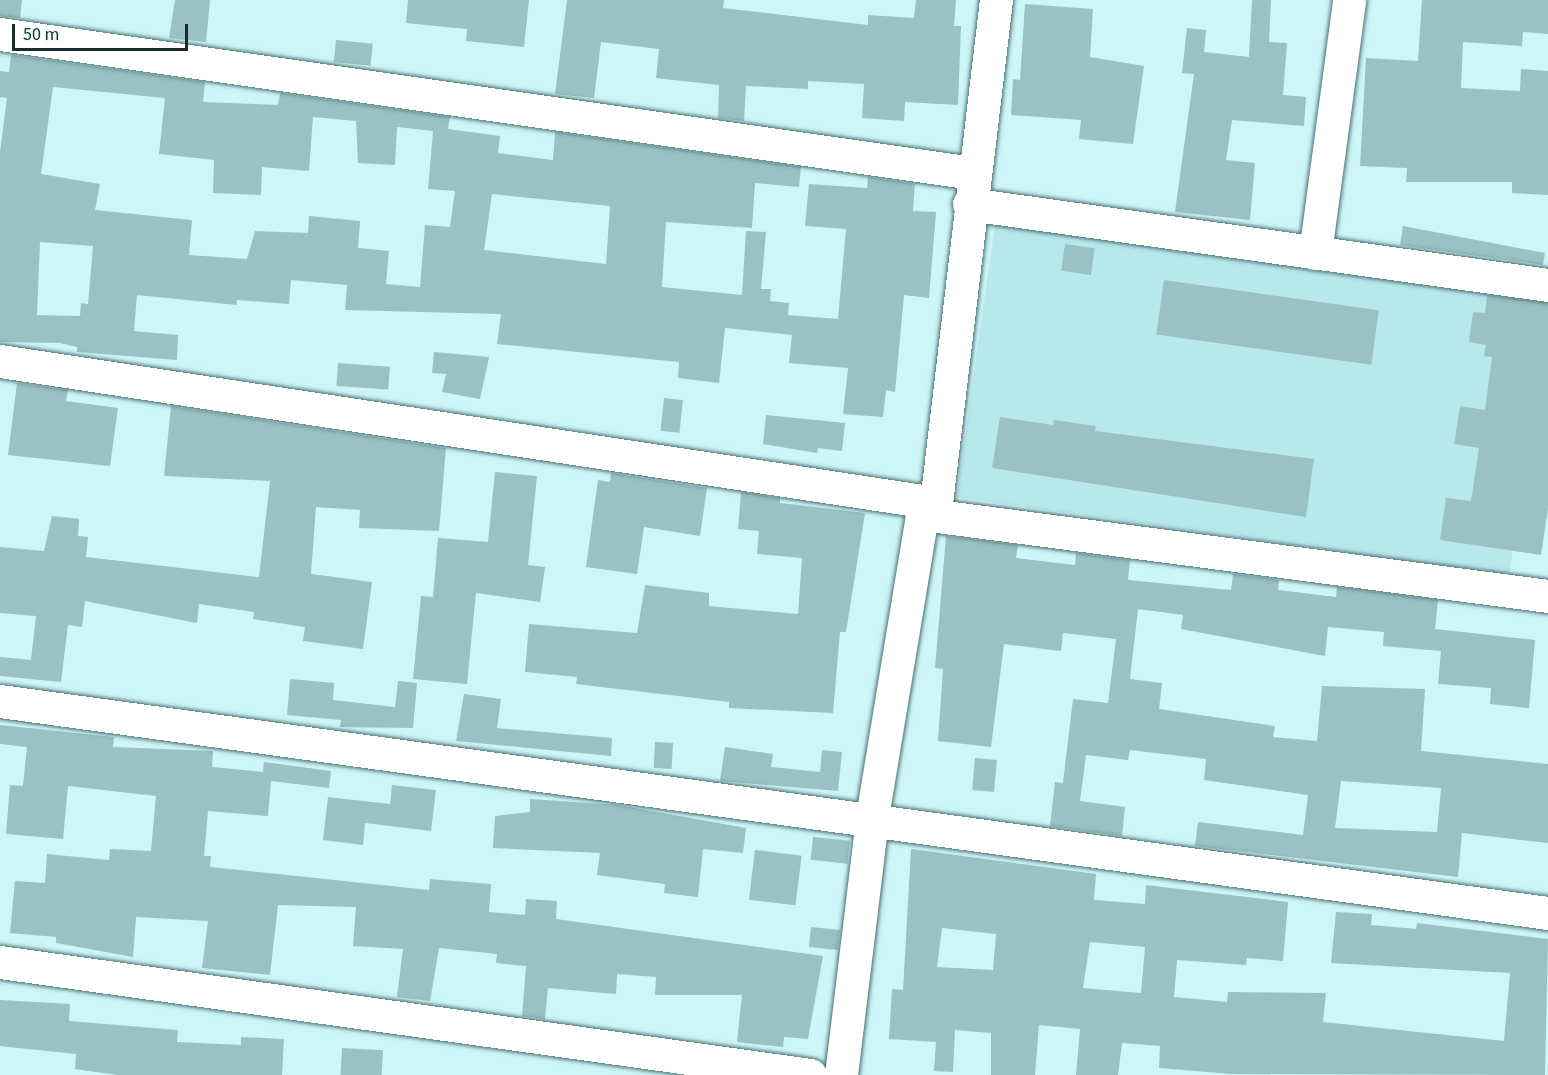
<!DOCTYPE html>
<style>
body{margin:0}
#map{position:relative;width:1548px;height:1075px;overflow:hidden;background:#cdf6f8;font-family:"Source Sans 3",sans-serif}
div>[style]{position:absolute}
.built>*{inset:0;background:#b7e9ec;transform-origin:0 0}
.building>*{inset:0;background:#9ac1c3;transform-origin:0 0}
.roads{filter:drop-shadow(0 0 2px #496f71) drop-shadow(0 0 2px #496f71)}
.minor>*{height:33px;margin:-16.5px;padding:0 16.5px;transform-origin:16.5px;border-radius:16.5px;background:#fff}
span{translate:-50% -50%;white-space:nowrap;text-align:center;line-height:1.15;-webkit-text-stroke:5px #eefeff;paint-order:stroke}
.scale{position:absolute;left:12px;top:24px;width:176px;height:27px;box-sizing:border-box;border:3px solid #1b2a2b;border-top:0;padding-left:8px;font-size:18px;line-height:21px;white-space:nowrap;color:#1b2a2b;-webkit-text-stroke:4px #eefeff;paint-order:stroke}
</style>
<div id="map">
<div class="built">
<div style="left:996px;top:217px;width:558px;height:283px;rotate:8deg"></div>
</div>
<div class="building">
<div style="clip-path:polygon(0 0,22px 0,20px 18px,0 16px)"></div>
<div style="clip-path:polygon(175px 0,210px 0,206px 42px,169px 38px)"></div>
<div style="clip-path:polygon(408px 0,529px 0,524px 47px,466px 41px,467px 29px,406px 23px)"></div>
<div style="clip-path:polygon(567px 0,724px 0,723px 8px,868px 25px,868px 15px,914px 18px,916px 0,956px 0,954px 26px,961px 26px,958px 105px,905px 102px,904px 121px,862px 118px,864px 84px,808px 81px,808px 89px,746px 86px,744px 121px,718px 118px,719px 85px,656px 78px,659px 49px,601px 42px,594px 98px,555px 94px)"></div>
<div style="clip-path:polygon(1252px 0,1271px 0,1269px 42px,1287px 43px,1283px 95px,1306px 97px,1304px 126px,1232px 120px,1226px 160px,1255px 163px,1250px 220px,1175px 212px,1194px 74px,1182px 73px,1187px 28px,1206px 30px,1204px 52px,1249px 57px)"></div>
<div style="clip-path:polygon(1422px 0,1548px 0,1548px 34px,1523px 32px,1522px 46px,1463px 42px,1461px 88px,1520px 91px,1521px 69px,1548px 71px,1548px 195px,1512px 193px,1512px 182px,1406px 182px,1407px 168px,1360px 166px,1366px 58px,1418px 61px)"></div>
<div style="clip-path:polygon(1025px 4px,1093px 9px,1090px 57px,1144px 66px,1133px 144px,1079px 139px,1081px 120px,1011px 115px,1013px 79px,1020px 80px)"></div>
<div style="left:336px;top:40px;width:37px;height:22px;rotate:6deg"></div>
<div style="clip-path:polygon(evenodd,11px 55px,205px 82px,203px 102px,278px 105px,280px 93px,450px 117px,448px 129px,500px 136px,498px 153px,553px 160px,555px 132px,801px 167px,799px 187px,755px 183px,752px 228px,666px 222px,662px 287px,742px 295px,746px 231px,766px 232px,761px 289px,771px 289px,770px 301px,789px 303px,788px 315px,838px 319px,846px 229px,805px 226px,809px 184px,867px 188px,868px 177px,915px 184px,913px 211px,936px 212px,929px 298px,904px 295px,895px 392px,886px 390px,883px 417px,843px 414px,848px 368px,789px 363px,792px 335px,725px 328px,719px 383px,678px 378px,679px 362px,497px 344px,501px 314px,345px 310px,347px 285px,291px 280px,289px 304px,237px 300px,237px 305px,137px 295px,134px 331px,178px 335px,177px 360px,77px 352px,77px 347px,60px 343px,0 342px,0 152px,7px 98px,0 97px,0 71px,9px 72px,11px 55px,53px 87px,165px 98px,159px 154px,214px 160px,213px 193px,261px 195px,262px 167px,309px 171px,313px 117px,356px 121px,358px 163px,395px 165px,397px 127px,433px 131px,428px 189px,455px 191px,450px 227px,425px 225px,420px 287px,386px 284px,389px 251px,358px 248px,360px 221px,309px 216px,308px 233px,255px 231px,247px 259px,189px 255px,192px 220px,95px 210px,100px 184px,41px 174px,53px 87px,11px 55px,492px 194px,610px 206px,606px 264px,484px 250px,492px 194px,11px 55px,40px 242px,93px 246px,88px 304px,81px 303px,80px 316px,37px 315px,40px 242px)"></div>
<div style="clip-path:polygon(1403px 226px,1545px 253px,1543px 265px,1400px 245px)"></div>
<div style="left:1065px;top:244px;width:30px;height:27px;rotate:8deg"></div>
<div style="left:1164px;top:280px;width:217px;height:55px;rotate:8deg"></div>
<div style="clip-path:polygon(1487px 295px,1548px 303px,1548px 509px,1541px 555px,1440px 540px,1446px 498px,1471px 501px,1479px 448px,1454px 444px,1460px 406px,1485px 410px,1492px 357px,1484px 356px,1486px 345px,1469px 342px,1473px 312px,1485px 313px)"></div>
<div style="clip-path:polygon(434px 352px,489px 357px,480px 399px,442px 392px,446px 374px,432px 373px)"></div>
<div style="left:338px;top:363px;width:52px;height:23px;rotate:4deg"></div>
<div style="clip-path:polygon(17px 383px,68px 390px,66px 401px,118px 408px,110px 466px,8px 455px)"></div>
<div style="left:664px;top:398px;width:19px;height:33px;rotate:6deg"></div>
<div style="clip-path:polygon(171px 406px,446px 448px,439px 531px,359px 528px,360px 510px,316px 507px,311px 574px,372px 582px,363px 649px,303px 641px,305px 627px,253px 619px,254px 612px,199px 604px,197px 623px,85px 601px,82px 627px,68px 625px,61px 682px,0 676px,0 657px,31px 660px,36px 616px,0 613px,0 547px,44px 551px,52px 516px,79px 519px,78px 536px,88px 537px,86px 557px,259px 577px,270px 481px,164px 476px)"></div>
<div style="clip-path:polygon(766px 415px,845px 423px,842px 451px,818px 448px,817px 453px,763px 444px)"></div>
<div style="clip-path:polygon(1000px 417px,1053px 425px,1054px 420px,1096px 426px,1095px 431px,1314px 459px,1306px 517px,992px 468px)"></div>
<div style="clip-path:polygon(495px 472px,537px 476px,528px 565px,545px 567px,540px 602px,476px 593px,467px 684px,413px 679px,421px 596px,433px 597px,438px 538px,488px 542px)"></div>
<div style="clip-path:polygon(611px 473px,707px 488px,700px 536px,644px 527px,637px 574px,586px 567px,598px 480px,610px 482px)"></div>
<div style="clip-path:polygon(741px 492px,780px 498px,780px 503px,865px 513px,846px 632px,840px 632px,833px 713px,729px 708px,729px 702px,576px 684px,577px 677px,525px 672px,529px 624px,637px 633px,645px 585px,709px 593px,709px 606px,798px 614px,802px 558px,757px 554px,759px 531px,738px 529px)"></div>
<div style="clip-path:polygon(evenodd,946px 536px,1018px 545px,1016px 558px,1075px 565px,1076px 553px,1130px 560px,1128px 580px,1231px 590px,1233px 574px,1279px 580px,1278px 590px,1336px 597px,1337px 587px,1438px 600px,1435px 629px,1535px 640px,1529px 708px,1490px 704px,1491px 688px,1438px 684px,1441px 651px,1383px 646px,1384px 632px,1328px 627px,1325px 656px,1181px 629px,1183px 615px,1138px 609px,1130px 679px,1162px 683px,1159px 709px,1275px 726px,1273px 737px,1317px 741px,1322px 686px,1425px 689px,1421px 751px,1548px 764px,1548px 843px,1462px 833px,1458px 877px,1195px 846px,1198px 822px,1303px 835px,1308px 795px,1204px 780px,1206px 759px,1130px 750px,1128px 760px,1086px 755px,1080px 801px,1125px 807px,1122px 836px,1050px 826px,1055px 782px,1063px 783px,1073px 699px,1108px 703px,1116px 639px,1063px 633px,1061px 651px,1004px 644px,991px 747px,938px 741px,943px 669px,935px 668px,946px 536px,1341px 781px,1441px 788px,1437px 832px,1335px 828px,1341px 781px)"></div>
<div style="clip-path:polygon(290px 679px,334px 683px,333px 700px,395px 707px,398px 681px,417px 683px,413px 728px,340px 727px,341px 720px,287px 715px)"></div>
<div style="clip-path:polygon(464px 694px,501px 699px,497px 728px,612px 738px,611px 756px,456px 741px)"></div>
<div style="clip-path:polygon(0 725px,114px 737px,113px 747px,213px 751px,212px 767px,263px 772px,264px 762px,331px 771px,329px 788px,271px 781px,268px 816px,208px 811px,204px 856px,211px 856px,210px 867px,429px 890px,430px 879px,491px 884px,489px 912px,525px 915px,526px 899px,557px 901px,556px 919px,823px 956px,808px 1039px,784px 1037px,783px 1047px,737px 1042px,742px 995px,655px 995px,656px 977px,617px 974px,616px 994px,548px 988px,545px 1019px,522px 1016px,526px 966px,496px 963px,497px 954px,439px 948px,430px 1001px,397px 997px,403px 949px,353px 946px,356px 907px,278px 905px,270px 975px,202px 968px,208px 921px,136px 917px,133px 957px,56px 943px,56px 937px,10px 933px,15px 881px,45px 883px,47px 854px,109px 860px,110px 849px,151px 851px,156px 796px,68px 786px,63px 839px,6px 834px,10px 785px,23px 786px,27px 747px,0 744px)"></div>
<div style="left:655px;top:742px;width:18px;height:26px;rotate:3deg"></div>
<div style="clip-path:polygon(725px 747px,773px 754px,771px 767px,820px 772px,822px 750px,842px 752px,838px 791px,720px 781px)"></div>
<div style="left:975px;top:758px;width:22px;height:32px;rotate:5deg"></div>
<div style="clip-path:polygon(392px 785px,436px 790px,431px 831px,365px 823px,363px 845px,323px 840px,328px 797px,390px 804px)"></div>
<div style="clip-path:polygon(530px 799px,618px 805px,746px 828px,743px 853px,703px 849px,698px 897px,664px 893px,665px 884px,597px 875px,600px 853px,493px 848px,495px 816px,530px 812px)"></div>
<div style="left:813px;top:837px;width:37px;height:23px;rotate:6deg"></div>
<div style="clip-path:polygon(evenodd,911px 849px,1096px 874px,1094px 900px,1145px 904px,1146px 885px,1288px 902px,1283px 961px,1247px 958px,1246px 965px,1177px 960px,1174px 997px,1227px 1002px,1228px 992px,1326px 993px,1323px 1022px,1504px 1041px,1510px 973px,1331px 963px,1336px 912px,1372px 914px,1371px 925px,1416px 929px,1417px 923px,1548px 939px,1545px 1075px,1231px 1074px,1159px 1068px,1160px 1046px,1122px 1043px,1118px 1075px,1076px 1075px,1080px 1029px,1039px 1025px,1035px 1075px,991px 1075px,991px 1033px,955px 1030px,953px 1072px,934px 1071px,936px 1042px,889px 1039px,892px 989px,903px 990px,911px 849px,942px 928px,996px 934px,993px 970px,937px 967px,942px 928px,911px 849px,1090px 942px,1145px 947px,1141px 993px,1083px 988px,1090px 942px)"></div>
<div style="left:755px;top:850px;width:47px;height:50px;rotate:7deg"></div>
<div style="left:811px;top:927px;width:29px;height:20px;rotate:6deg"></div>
<div style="clip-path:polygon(0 1000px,70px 1004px,69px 1021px,178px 1030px,177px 1042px,241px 1045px,241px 1037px,284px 1039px,282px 1075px,118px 1075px,75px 1069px,76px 1054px,0 1046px)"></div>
<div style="left:342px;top:1048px;width:41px;height:27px;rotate:3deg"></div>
</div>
<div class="roads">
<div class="minor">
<div style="left:0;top:34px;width:983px;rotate:8.13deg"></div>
<div style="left:969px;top:204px;width:585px;rotate:7.96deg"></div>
<div style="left:1315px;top:253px;width:255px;rotate:-82.3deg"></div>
<div style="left:0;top:361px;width:947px;rotate:8.63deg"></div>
<div style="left:922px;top:514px;width:631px;rotate:7.46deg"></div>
<div style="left:0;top:701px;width:1562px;rotate:7.8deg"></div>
<div style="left:0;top:962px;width:818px;rotate:7.94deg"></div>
<div style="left:841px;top:1075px;width:260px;rotate:-83.1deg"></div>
<div style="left:872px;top:817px;width:307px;rotate:-80.6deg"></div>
<div style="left:922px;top:514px;width:18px;rotate:-38deg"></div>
<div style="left:936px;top:503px;width:507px;rotate:-83.2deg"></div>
</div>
</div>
<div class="scale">50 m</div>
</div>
